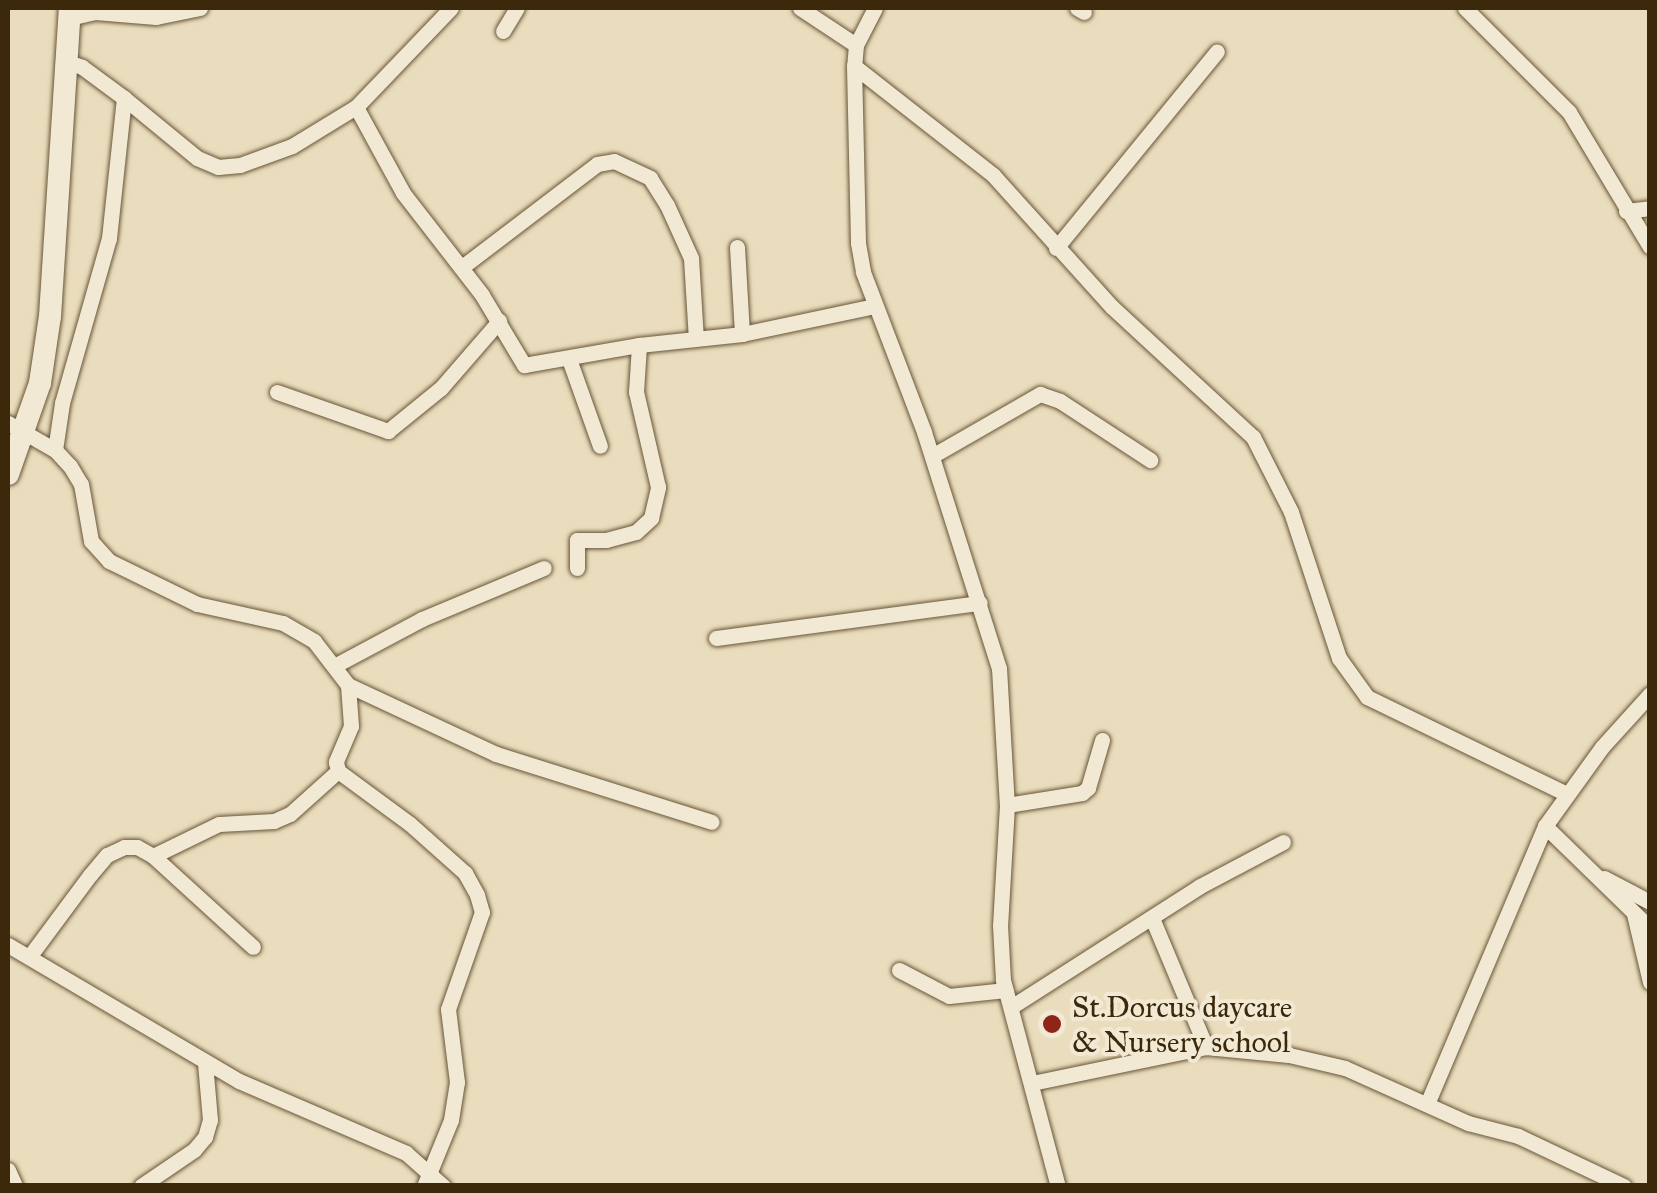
<!DOCTYPE html>
<style>
body{margin:0}
#map{position:relative;width:1657px;height:1193px;overflow:hidden;background:#eaddbd;font-family:"IM FELL Great Primer",serif}
div>[style]{position:absolute}
.roads{filter:drop-shadow(0 0 2px #685537) drop-shadow(0 0 2px #685537)}
.street>*{height:15px;margin:-7.5px;padding:0 7.5px;transform-origin:7.5px;border-radius:7.5px;background:#f1e9d4}
.secondary>*{height:22px;margin:-11px;padding:0 11px;transform-origin:11px;border-radius:11px;background:#f1e9d4}
.dots>*{width:28px;height:28px;translate:-50% -50%;box-sizing:border-box;border:5px solid #f1e9d4;border-radius:50%}
span{translate:-50% -50%;white-space:nowrap;text-align:center;line-height:1.15;-webkit-text-stroke:8px #f1e9d4;paint-order:stroke}
.poi-label{font-size:30px;color:#3c280a}
.left{translate:0 -50%;text-align:left}
.frame{position:absolute;inset:0;border:10px solid #3c280a;pointer-events:none}
</style>
<div id="map">
<div class="roads">
<div class="street">
<div style="left:800px;top:8px;width:67px;rotate:33.5deg"></div>
<div style="left:875px;top:8px;width:42px;rotate:117.2deg"></div>
<div style="left:856px;top:45px;width:21px;rotate:95deg"></div>
<div style="left:854px;top:66px;width:177px;rotate:88.7deg"></div>
<div style="left:858px;top:243px;width:29px;rotate:80deg"></div>
<div style="left:863px;top:272px;width:171px;rotate:69.1deg"></div>
<div style="left:924px;top:432px;width:248px;rotate:72.4deg"></div>
<div style="left:999px;top:668px;width:137px;rotate:86.7deg"></div>
<div style="left:1007px;top:805px;width:120px;rotate:93.3deg"></div>
<div style="left:1000px;top:925px;width:55px;rotate:86.9deg"></div>
<div style="left:1003px;top:980px;width:213px;rotate:75.1deg"></div>
<div style="left:1077px;top:8px;width:8px;rotate:30deg"></div>
<div style="left:1465px;top:8px;width:147px;rotate:45deg"></div>
<div style="left:1569px;top:112px;width:157px;rotate:59deg"></div>
<div style="left:69px;top:18px;width:27px;rotate:-13deg"></div>
<div style="left:95px;top:12px;width:61px;rotate:4.7deg"></div>
<div style="left:156px;top:17px;width:45px;rotate:-11.6deg"></div>
<div style="left:503px;top:31px;width:27px;rotate:-59deg"></div>
<div style="left:65px;top:61px;width:18px;rotate:19deg"></div>
<div style="left:82px;top:67px;width:52px;rotate:36.4deg"></div>
<div style="left:124px;top:98px;width:94px;rotate:39.4deg"></div>
<div style="left:197px;top:158px;width:23px;rotate:23deg"></div>
<div style="left:218px;top:167px;width:22px;rotate:-5deg"></div>
<div style="left:240px;top:165px;width:55px;rotate:-20.1deg"></div>
<div style="left:292px;top:146px;width:75px;rotate:-31.4deg"></div>
<div style="left:356px;top:107px;width:137px;rotate:-46.2deg"></div>
<div style="left:854px;top:66px;width:177px;rotate:38.1deg"></div>
<div style="left:993px;top:175px;width:178px;rotate:48deg"></div>
<div style="left:1112px;top:307px;width:192px;rotate:42.7deg"></div>
<div style="left:1253px;top:437px;width:84px;rotate:63.1deg"></div>
<div style="left:1291px;top:512px;width:154px;rotate:71.8deg"></div>
<div style="left:1339px;top:658px;width:48px;rotate:54.3deg"></div>
<div style="left:1367px;top:697px;width:222px;rotate:25.9deg"></div>
<div style="left:356px;top:107px;width:98px;rotate:61.3deg"></div>
<div style="left:403px;top:193px;width:129px;rotate:52.2deg"></div>
<div style="left:482px;top:295px;width:82px;rotate:59deg"></div>
<div style="left:524px;top:365px;width:117px;rotate:-9.9deg"></div>
<div style="left:639px;top:345px;width:104px;rotate:-6.1deg"></div>
<div style="left:742px;top:334px;width:136px;rotate:-11.9deg"></div>
<div style="left:1626px;top:211px;width:24px;rotate:-7deg"></div>
<div style="left:737px;top:247px;width:87px;rotate:86.7deg"></div>
<div style="left:1056px;top:248px;width:254px;rotate:-50.7deg"></div>
<div style="left:462px;top:267px;width:170px;rotate:-37.3deg"></div>
<div style="left:597px;top:164px;width:17px;rotate:-10deg"></div>
<div style="left:614px;top:161px;width:40px;rotate:25deg"></div>
<div style="left:650px;top:178px;width:32px;rotate:58deg"></div>
<div style="left:667px;top:205px;width:58px;rotate:65.6deg"></div>
<div style="left:691px;top:258px;width:81px;rotate:86.5deg"></div>
<div style="left:569px;top:359px;width:92px;rotate:70.4deg"></div>
<div style="left:277px;top:392px;width:118px;rotate:19.4deg"></div>
<div style="left:388px;top:431px;width:68px;rotate:-39.1deg"></div>
<div style="left:441px;top:388px;width:89px;rotate:-49.1deg"></div>
<div style="left:8px;top:423px;width:54px;rotate:29.9deg"></div>
<div style="left:55px;top:450px;width:22px;rotate:47deg"></div>
<div style="left:70px;top:466px;width:21px;rotate:59deg"></div>
<div style="left:81px;top:484px;width:58px;rotate:80deg"></div>
<div style="left:91px;top:541px;width:27px;rotate:48deg"></div>
<div style="left:109px;top:561px;width:98px;rotate:26deg"></div>
<div style="left:197px;top:604px;width:88px;rotate:12.5deg"></div>
<div style="left:283px;top:623px;width:36px;rotate:30deg"></div>
<div style="left:314px;top:641px;width:56px;rotate:52.3deg"></div>
<div style="left:348px;top:685px;width:41px;rotate:85.8deg"></div>
<div style="left:351px;top:726px;width:39px;rotate:113deg"></div>
<div style="left:336px;top:762px;width:9px;rotate:77deg"></div>
<div style="left:338px;top:771px;width:89px;rotate:36.4deg"></div>
<div style="left:410px;top:824px;width:74px;rotate:41.7deg"></div>
<div style="left:465px;top:873px;width:25px;rotate:61deg"></div>
<div style="left:477px;top:895px;width:18px;rotate:74deg"></div>
<div style="left:482px;top:912px;width:103px;rotate:109.3deg"></div>
<div style="left:448px;top:1009px;width:74px;rotate:83deg"></div>
<div style="left:457px;top:1082px;width:38px;rotate:99deg"></div>
<div style="left:451px;top:1120px;width:71px;rotate:112.2deg"></div>
<div style="left:55px;top:450px;width:48px;rotate:-81.5deg"></div>
<div style="left:62px;top:403px;width:172px;rotate:-74.1deg"></div>
<div style="left:109px;top:238px;width:141px;rotate:-83.9deg"></div>
<div style="left:932px;top:456px;width:125px;rotate:-29.9deg"></div>
<div style="left:1040px;top:394px;width:21px;rotate:19deg"></div>
<div style="left:1060px;top:401px;width:108px;rotate:33.2deg"></div>
<div style="left:577px;top:568px;width:28px;rotate:-90deg"></div>
<div style="left:577px;top:540px;width:29px"></div>
<div style="left:606px;top:540px;width:31px;rotate:-15deg"></div>
<div style="left:636px;top:532px;width:21px;rotate:-43deg"></div>
<div style="left:651px;top:518px;width:32px;rotate:-77deg"></div>
<div style="left:658px;top:487px;width:98px;rotate:-103deg"></div>
<div style="left:636px;top:392px;width:47px;rotate:-86.3deg"></div>
<div style="left:716px;top:638px;width:266px;rotate:-7.6deg"></div>
<div style="left:334px;top:666px;width:100px;rotate:-28.1deg"></div>
<div style="left:422px;top:619px;width:132px;rotate:-22.7deg"></div>
<div style="left:348px;top:685px;width:163px;rotate:25deg"></div>
<div style="left:496px;top:754px;width:226px;rotate:17.5deg"></div>
<div style="left:1007px;top:805px;width:76px;rotate:-9.1deg"></div>
<div style="left:1082px;top:793px;width:8px;rotate:-40deg"></div>
<div style="left:1088px;top:788px;width:50px;rotate:-73.7deg"></div>
<div style="left:1545px;top:826px;width:146px;rotate:44.2deg"></div>
<div style="left:153px;top:856px;width:73px;rotate:-25.9deg"></div>
<div style="left:219px;top:824px;width:55px;rotate:-3.1deg"></div>
<div style="left:274px;top:821px;width:17px;rotate:-24deg"></div>
<div style="left:290px;top:814px;width:64px;rotate:-41.9deg"></div>
<div style="left:1604px;top:878px;width:52px;rotate:27.6deg"></div>
<div style="left:1634px;top:914px;width:70px;rotate:76.8deg"></div>
<div style="left:1152px;top:918px;width:140px;rotate:67.3deg"></div>
<div style="left:8px;top:945px;width:268px;rotate:30.5deg"></div>
<div style="left:239px;top:1081px;width:182px;rotate:23.3deg"></div>
<div style="left:406px;top:1153px;width:50px;rotate:41.7deg"></div>
<div style="left:29px;top:957px;width:102px;rotate:-53.4deg"></div>
<div style="left:90px;top:875px;width:26px;rotate:-50deg"></div>
<div style="left:107px;top:855px;width:19px;rotate:-25deg"></div>
<div style="left:124px;top:847px;width:13px"></div>
<div style="left:137px;top:847px;width:18px;rotate:29deg"></div>
<div style="left:153px;top:856px;width:135px;rotate:42.3deg"></div>
<div style="left:899px;top:970px;width:56px;rotate:27.5deg"></div>
<div style="left:949px;top:996px;width:57px;rotate:-6deg"></div>
<div style="left:1011px;top:1007px;width:224px;rotate:-32.6deg"></div>
<div style="left:1200px;top:886px;width:94px;rotate:-27.9deg"></div>
<div style="left:1032px;top:1083px;width:178px;rotate:-11.7deg"></div>
<div style="left:1206px;top:1047px;width:83px;rotate:5.5deg"></div>
<div style="left:1289px;top:1055px;width:57px;rotate:13.1deg"></div>
<div style="left:1345px;top:1068px;width:135px;rotate:24.1deg"></div>
<div style="left:1468px;top:1123px;width:52px;rotate:14.6deg"></div>
<div style="left:1518px;top:1136px;width:117px;rotate:25.3deg"></div>
<div style="left:1427px;top:1104px;width:302px;rotate:-67deg"></div>
<div style="left:1545px;top:826px;width:97px;rotate:-54.2deg"></div>
<div style="left:1602px;top:747px;width:72px;rotate:-47.8deg"></div>
<div style="left:8px;top:1170px;width:17px;rotate:66deg"></div>
<div style="left:141px;top:1186px;width:64px;rotate:-34.2deg"></div>
<div style="left:194px;top:1150px;width:17px;rotate:-50deg"></div>
<div style="left:205px;top:1137px;width:18px;rotate:-74deg"></div>
<div style="left:210px;top:1120px;width:57px;rotate:-95deg"></div>
</div>
<div class="secondary">
<div style="left:8px;top:474px;width:96px;rotate:-70.6deg"></div>
<div style="left:40px;top:383px;width:68px;rotate:-81.5deg"></div>
<div style="left:50px;top:316px;width:309px;rotate:-86.3deg"></div>
</div>
</div>
<div class="dots">
<div style="left:1052px;top:1024px;background:#8f2418"></div>
</div>
<div class="poi-label">
<span class="left" style="left:1072px;top:1024px">St.Dorcus daycare<br>&amp; Nursery school</span>
</div>
<div class="frame"></div>
</div>
